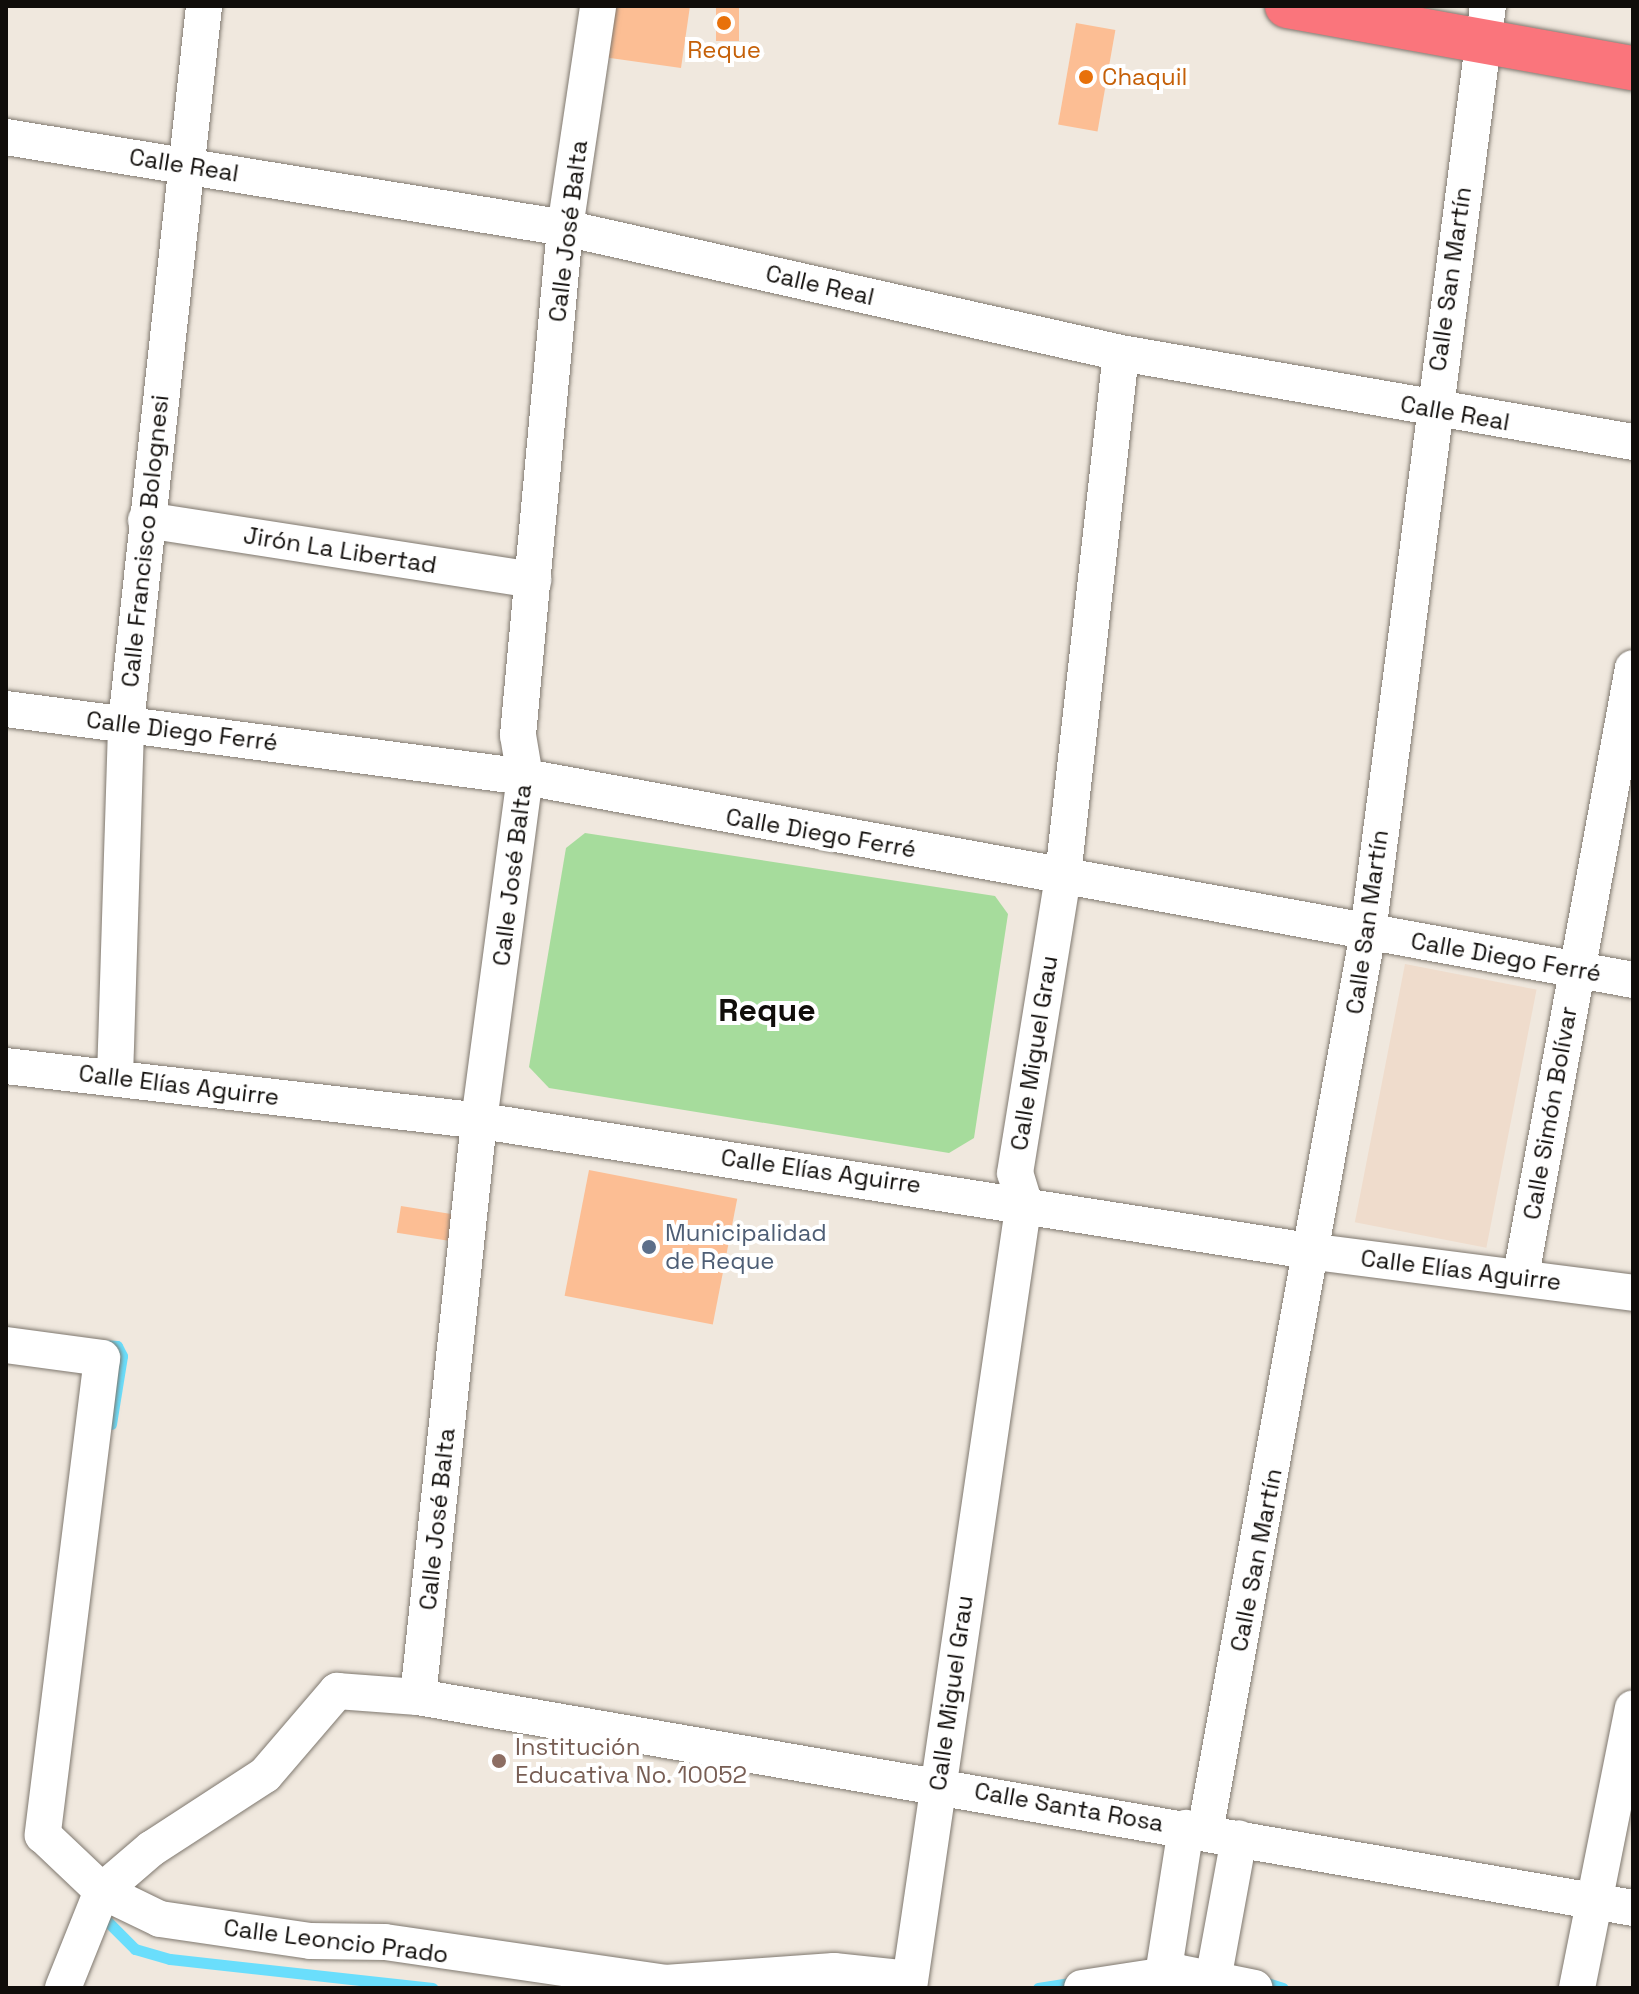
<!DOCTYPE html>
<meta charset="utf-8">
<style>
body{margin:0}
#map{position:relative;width:1639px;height:1994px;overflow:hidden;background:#f0e8de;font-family:"Space Grotesk",sans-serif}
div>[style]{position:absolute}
.commercial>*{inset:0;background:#efdccc;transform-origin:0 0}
.green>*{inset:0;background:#a6dc9c}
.stream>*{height:11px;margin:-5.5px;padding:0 5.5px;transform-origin:5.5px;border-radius:5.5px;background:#6adefc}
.building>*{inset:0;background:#fcbe94;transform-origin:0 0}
.roads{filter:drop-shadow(0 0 2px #7f786f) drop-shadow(0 0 2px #7f786f)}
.street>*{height:36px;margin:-18px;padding:0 18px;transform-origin:18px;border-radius:18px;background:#fff}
.highway>*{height:44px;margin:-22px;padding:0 22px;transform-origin:22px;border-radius:22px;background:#fa757c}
.dots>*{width:22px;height:22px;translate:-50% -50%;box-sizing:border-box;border:4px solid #fff;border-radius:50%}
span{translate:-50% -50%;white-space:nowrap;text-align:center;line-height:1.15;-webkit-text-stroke:8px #fff;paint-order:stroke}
.food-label{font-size:24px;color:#c56008}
.left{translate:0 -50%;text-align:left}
.street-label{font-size:24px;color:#100d0a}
.service-label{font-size:24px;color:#4e5e75}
.education-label{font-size:24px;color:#785e54}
.district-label{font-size:32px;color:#100d0a;font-weight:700}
.frame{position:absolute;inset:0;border:8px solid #100d0a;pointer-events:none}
</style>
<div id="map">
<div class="commercial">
<div style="left:1405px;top:964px;width:134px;height:263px;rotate:11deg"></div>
</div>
<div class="green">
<div style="clip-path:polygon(585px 833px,995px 896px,1008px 914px,974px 1138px,949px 1153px,549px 1088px,529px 1067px,566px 848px)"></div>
</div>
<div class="stream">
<div style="left:102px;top:1345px;width:15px;rotate:4deg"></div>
<div style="left:117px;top:1346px;width:11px;rotate:63deg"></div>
<div style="left:122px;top:1356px;width:69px;rotate:99.2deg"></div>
<div style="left:99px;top:1913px;width:51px;rotate:45deg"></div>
<div style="left:135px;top:1949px;width:36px;rotate:16deg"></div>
<div style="left:170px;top:1959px;width:264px;rotate:6.3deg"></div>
<div style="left:1258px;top:1980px;width:26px;rotate:18deg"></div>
<div style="left:1038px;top:1988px;width:39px;rotate:-9deg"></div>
</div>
<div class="building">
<div style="clip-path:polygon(610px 6px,690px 6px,681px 68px,603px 57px)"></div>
<div style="left:716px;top:6px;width:23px;height:35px"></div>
<div style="left:1076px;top:23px;width:40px;height:103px;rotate:10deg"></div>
<div style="left:589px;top:1170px;width:151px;height:128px;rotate:11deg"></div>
<div style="left:401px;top:1206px;width:54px;height:27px;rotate:9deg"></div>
</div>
<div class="roads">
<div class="street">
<div style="left:6px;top:137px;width:566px;rotate:9.25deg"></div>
<div style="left:565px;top:228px;width:570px;rotate:12.67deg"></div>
<div style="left:1121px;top:353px;width:520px;rotate:9.86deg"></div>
<div style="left:146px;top:520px;width:392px;rotate:8.8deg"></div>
<div style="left:6px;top:709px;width:523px;rotate:7.46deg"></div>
<div style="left:525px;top:777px;width:1126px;rotate:10.38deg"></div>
<div style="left:6px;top:1066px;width:485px;rotate:6.6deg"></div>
<div style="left:488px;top:1122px;width:837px;rotate:8.93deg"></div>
<div style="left:1315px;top:1252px;width:321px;rotate:7.3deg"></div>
<div style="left:115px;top:1078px;width:355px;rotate:-88.2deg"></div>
<div style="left:126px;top:723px;width:721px;rotate:-83.79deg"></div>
<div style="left:1521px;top:1275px;width:617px;rotate:-79.55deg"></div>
<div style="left:6px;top:1345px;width:97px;rotate:7.7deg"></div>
<div style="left:102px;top:1358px;width:481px;rotate:97.1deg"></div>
<div style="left:43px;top:1835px;width:81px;rotate:43.5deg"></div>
<div style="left:102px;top:1891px;width:64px;rotate:25.8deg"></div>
<div style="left:160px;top:1919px;width:152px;rotate:8.3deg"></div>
<div style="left:310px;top:1941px;width:75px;rotate:0.8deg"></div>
<div style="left:385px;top:1942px;width:283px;rotate:8.3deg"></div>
<div style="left:665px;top:1983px;width:169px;rotate:-4.1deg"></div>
<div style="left:834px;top:1971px;width:76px;rotate:6deg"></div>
<div style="left:418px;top:1697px;width:579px;rotate:-83.95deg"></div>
<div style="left:479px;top:1121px;width:347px;rotate:-82.4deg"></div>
<div style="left:525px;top:777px;width:43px;rotate:-99.5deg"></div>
<div style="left:518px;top:735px;width:509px;rotate:-84.7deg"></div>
<div style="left:565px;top:228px;width:224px;rotate:-81.5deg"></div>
<div style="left:1205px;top:1832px;width:915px;rotate:-79.73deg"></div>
<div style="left:1368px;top:932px;width:934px;rotate:-82.62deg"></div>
<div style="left:1163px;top:1975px;width:149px;rotate:-81.1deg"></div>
<div style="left:1213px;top:1980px;width:144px;rotate:-79.6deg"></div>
<div style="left:63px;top:1988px;width:105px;rotate:-68.1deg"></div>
<div style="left:102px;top:1891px;width:65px;rotate:-40.6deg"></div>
<div style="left:151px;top:1849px;width:136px;rotate:-33deg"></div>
<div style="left:265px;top:1775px;width:111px;rotate:-49.4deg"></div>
<div style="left:337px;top:1691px;width:81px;rotate:4.2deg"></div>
<div style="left:418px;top:1697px;width:1233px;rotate:9.85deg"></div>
<div style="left:909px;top:1988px;width:794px;rotate:-81.68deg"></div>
<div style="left:1024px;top:1202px;width:30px;rotate:-107deg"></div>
<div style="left:1015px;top:1173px;width:301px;rotate:-80.8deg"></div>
<div style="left:1063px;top:876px;width:526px;rotate:-83.67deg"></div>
<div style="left:1082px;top:1988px;width:99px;rotate:-8.7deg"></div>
<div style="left:1180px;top:1973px;width:76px;rotate:11.3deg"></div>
<div style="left:1577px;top:1988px;width:285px;rotate:-78.7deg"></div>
</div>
<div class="highway">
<div style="left:1287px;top:6px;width:352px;rotate:10.2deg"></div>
</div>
</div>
<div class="dots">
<div style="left:724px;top:23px;background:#e8710a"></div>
<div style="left:1086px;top:77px;background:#e8710a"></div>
<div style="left:649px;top:1247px;background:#5c6f8a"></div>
<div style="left:499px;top:1761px;background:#8d6e63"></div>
</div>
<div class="food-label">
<span style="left:724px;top:50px">Reque</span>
<span class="left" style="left:1102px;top:77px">Chaquil</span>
</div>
<div class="street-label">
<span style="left:184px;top:165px;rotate:9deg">Calle Real</span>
<span style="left:568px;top:231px;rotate:-83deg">Calle José Balta</span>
<span style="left:1450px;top:279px;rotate:-82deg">Calle San Martín</span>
<span style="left:820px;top:285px;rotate:13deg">Calle Real</span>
<span style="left:1455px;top:413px;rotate:10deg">Calle Real</span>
<span style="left:145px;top:541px;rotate:-84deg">Calle Francisco Bolognesi</span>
<span style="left:340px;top:550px;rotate:9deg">Jirón La Libertad</span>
<span style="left:182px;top:731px;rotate:7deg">Calle Diego Ferré</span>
<span style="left:821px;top:833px;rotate:10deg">Calle Diego Ferré</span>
<span style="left:512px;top:875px;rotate:-83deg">Calle José Balta</span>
<span style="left:1367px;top:922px;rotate:-82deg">Calle San Martín</span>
<span style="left:1506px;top:957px;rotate:10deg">Calle Diego Ferré</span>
<span style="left:1034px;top:1053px;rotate:-81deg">Calle Miguel Grau</span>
<span style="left:179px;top:1085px;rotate:7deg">Calle Elías Aguirre</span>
<span style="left:1550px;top:1113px;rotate:-80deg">Calle Simón Bolívar</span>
<span style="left:821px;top:1171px;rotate:8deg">Calle Elías Aguirre</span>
<span style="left:1461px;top:1270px;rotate:7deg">Calle Elías Aguirre</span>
<span style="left:437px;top:1519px;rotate:-84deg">Calle José Balta</span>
<span style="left:1256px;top:1560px;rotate:-79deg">Calle San Martín</span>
<span style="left:951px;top:1693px;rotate:-82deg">Calle Miguel Grau</span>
<span style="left:1069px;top:1807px;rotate:10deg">Calle Santa Rosa</span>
<span style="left:336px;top:1941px;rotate:7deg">Calle Leoncio Prado</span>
</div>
<div class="service-label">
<span class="left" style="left:665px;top:1247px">Municipalidad<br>de Reque</span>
</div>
<div class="education-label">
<span class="left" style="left:515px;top:1761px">Institución<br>Educativa No. 10052</span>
</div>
<div class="district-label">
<span style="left:767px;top:1010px">Reque</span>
</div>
<div class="frame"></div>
</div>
